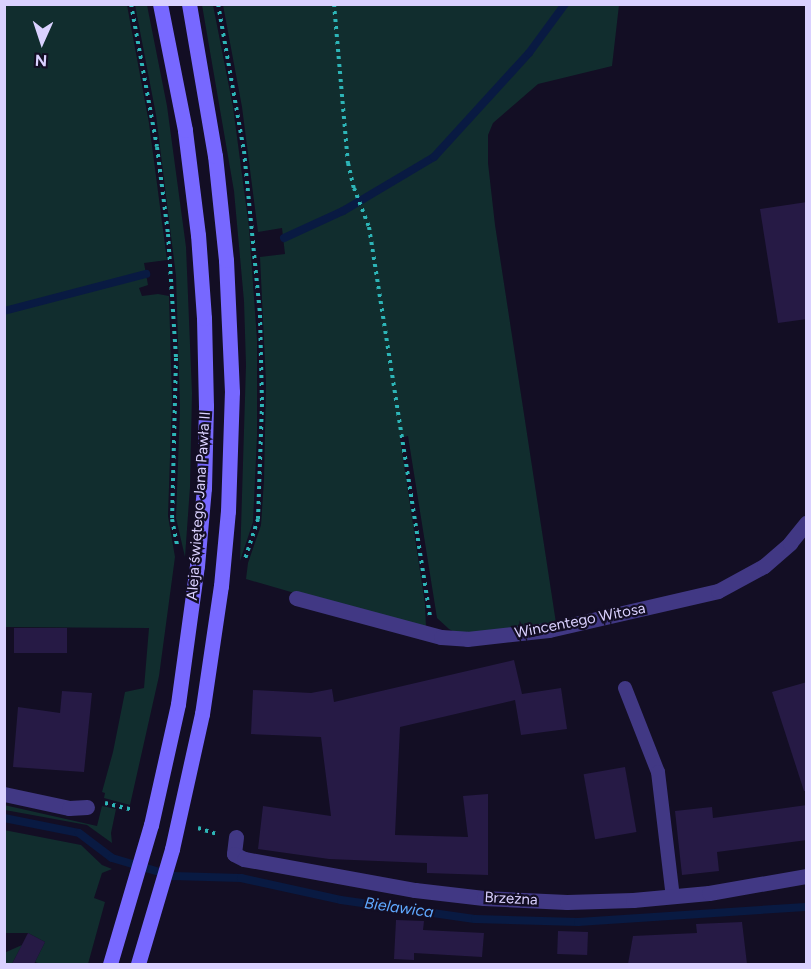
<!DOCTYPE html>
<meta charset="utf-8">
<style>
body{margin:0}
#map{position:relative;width:811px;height:969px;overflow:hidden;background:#130e24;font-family:Figtree,sans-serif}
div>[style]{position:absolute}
.green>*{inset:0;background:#112d2e}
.stream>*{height:8px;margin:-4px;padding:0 4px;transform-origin:4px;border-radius:4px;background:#091a42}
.building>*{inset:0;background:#261a45;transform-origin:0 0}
.path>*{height:4px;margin-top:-2px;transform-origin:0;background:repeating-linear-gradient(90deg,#2db5b7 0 3px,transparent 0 7.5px)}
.lane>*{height:14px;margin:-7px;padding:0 7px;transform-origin:7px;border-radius:7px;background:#413884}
.street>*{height:15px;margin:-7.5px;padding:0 7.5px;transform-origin:7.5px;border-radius:7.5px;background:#413884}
.secondary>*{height:15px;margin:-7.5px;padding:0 7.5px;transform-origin:7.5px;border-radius:7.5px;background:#7768ff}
span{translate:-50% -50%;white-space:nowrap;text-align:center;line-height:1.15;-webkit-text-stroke:4.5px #130e24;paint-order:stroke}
.street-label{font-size:15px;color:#dad1ff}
.water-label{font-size:16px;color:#5fa9ff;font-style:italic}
.frame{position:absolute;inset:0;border:6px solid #dad1ff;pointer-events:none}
.north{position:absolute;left:12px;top:12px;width:60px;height:60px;-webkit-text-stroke:4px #130e24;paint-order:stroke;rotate:183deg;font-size:16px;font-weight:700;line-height:24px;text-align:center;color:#dad1ff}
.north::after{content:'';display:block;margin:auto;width:21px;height:27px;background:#dad1ff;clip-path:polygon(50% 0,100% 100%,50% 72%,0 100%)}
</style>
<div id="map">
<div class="green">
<div style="clip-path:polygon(4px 5px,127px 5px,149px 123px,167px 260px,144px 263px,148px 285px,139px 288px,142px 296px,158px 294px,169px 296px,172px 399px,168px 516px,175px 557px,159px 676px,130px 805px,104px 798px,105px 793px,102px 792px,113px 752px,125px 692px,144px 688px,149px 628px,5px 627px)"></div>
<div style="clip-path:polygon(135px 5px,147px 5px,167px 106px,186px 247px,192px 393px,190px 487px,185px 557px,176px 518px,180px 408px,176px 276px,156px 115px)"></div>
<div style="clip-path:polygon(202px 5px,213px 5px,233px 107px,249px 227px,257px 340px,257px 436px,253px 522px,240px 561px,246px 365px,244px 301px,234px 191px)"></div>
<div style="clip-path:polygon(223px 5px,619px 5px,612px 66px,538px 84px,493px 123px,488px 135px,488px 163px,495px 225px,556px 623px,458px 634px,449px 629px,437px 618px,408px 436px,400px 438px,425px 604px,426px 628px,377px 617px,246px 579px,248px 563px,261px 525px,264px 480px,266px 383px,260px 257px,285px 254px,282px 228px,258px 232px,242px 107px)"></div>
<div style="clip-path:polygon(4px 805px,97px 826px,102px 806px,116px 809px,111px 833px,112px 843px,87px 825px,5px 810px)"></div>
<div style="clip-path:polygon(4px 830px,81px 845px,102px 865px,112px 869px,102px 873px,94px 898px,105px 902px,88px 964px,41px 964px,35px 962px,45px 942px,28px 933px,5px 933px)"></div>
<div style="clip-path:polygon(22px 945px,12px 964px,5px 964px,4px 953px)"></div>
</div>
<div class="stream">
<div style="left:284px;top:238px;width:65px;rotate:-24.6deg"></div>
<div style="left:343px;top:211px;width:106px;rotate:-30.7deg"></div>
<div style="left:434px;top:157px;width:141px;rotate:-47.6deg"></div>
<div style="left:529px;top:53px;width:61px;rotate:-53.7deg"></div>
<div style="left:4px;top:311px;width:147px;rotate:-14.6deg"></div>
<div style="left:4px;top:818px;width:76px;rotate:11.3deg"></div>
<div style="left:79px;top:833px;width:41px;rotate:37.1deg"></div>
<div style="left:112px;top:858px;width:64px;rotate:16.4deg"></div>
<div style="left:173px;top:876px;width:68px;rotate:1.7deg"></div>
<div style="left:241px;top:878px;width:102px;rotate:12.4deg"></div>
<div style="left:341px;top:900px;width:135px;rotate:8.1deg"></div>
<div style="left:475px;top:919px;width:103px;rotate:1.7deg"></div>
<div style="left:578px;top:922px;width:228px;rotate:-3.8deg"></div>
</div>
<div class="building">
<div style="clip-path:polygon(807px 202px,807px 319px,778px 323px,760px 209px)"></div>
<div style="left:14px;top:628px;width:53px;height:25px"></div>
<div style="clip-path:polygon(514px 660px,522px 694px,561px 688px,567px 729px,521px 735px,515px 700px,400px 727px,395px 835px,468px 837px,463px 796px,488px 794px,488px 875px,427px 873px,427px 863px,329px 859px,258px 849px,263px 806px,331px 816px,321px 737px,251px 734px,253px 690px,311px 693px,332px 689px,334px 702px)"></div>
<div style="clip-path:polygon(807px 682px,807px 791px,804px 791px,772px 692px)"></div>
<div style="clip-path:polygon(62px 691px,92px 693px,84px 772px,13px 767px,18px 707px,60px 713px)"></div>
<div style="left:625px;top:767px;width:66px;height:42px;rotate:80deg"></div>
<div style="clip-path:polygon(807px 805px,807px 840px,717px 852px,719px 871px,682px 875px,675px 811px,712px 807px,713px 818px)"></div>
<div style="clip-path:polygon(396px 920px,424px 921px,423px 930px,484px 933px,482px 957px,414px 953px,414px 960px,394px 959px)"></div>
<div style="clip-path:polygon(742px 922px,747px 964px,628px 964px,633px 936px,697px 933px,696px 924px)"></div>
<div style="left:558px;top:931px;width:30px;height:23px;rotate:2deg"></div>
<div style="clip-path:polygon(28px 933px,45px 942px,34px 964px,12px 964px)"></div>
</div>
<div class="path">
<div style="left:131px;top:4px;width:145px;rotate:79.7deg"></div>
<div style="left:157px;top:147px;width:88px;rotate:82.8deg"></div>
<div style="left:168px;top:234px;width:124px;rotate:86.3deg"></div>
<div style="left:176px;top:358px;width:161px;rotate:91.4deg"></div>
<div style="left:172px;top:519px;width:26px;rotate:79deg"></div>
<div style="left:218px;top:4px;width:149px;rotate:80deg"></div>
<div style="left:244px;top:151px;width:165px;rotate:84.4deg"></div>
<div style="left:260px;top:315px;width:89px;rotate:88.7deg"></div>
<div style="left:262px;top:404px;width:115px;rotate:92deg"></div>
<div style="left:258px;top:519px;width:42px;rotate:108deg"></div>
<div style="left:334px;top:4px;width:160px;rotate:85deg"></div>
<div style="left:348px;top:163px;width:26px;rotate:77deg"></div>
<div style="left:354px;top:188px;width:42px;rotate:69deg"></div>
<div style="left:369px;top:227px;width:394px;rotate:81.1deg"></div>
<div style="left:105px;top:803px;width:29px;rotate:14deg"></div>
<div style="left:198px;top:828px;width:20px;rotate:18deg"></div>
</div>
<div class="lane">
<div style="left:625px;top:688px;width:90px;rotate:68.6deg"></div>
<div style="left:658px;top:772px;width:126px;rotate:83.2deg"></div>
</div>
<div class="street">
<div style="left:296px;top:598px;width:150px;rotate:15.1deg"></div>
<div style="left:441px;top:637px;width:26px;rotate:4deg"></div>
<div style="left:467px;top:639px;width:82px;rotate:-6.3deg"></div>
<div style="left:549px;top:630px;width:173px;rotate:-13deg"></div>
<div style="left:718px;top:591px;width:52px;rotate:-28.5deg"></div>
<div style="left:764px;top:566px;width:35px;rotate:-41deg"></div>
<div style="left:790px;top:543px;width:26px;rotate:-51deg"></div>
<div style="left:4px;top:794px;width:66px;rotate:12.2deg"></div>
<div style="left:69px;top:808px;width:18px;rotate:-3deg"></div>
<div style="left:236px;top:837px;width:17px;rotate:97deg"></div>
<div style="left:234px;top:854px;width:11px;rotate:27deg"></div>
<div style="left:244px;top:859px;width:174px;rotate:10.3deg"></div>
<div style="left:415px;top:890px;width:69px;rotate:6.6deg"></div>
<div style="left:484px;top:898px;width:83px;rotate:2.8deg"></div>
<div style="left:567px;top:902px;width:66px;rotate:-1.7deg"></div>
<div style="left:633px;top:900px;width:76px;rotate:-5.3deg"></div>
<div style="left:709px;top:893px;width:98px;rotate:-9.9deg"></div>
</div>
<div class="secondary">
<div style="left:110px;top:964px;width:145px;rotate:-73.6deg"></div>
<div style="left:151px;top:825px;width:124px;rotate:-77.4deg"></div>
<div style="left:178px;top:704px;width:139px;rotate:-82.2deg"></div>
<div style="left:197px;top:566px;width:78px;rotate:-84.9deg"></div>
<div style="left:204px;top:488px;width:82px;rotate:-88.6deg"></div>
<div style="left:206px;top:406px;width:88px;rotate:-91.3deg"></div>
<div style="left:204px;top:318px;width:83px;rotate:-94.1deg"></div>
<div style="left:198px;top:235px;width:106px;rotate:-97.1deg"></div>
<div style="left:185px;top:130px;width:128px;rotate:-101.2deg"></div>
<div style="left:138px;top:964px;width:120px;rotate:-73.5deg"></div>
<div style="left:172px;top:849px;width:138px;rotate:-77.5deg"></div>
<div style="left:202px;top:714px;width:129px;rotate:-81.6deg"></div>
<div style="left:221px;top:586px;width:75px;rotate:-84.7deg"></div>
<div style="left:228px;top:511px;width:119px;rotate:-88.1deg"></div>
<div style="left:232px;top:392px;width:132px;rotate:-92.6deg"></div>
<div style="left:226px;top:260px;width:105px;rotate:-96deg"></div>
<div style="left:215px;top:156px;width:154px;rotate:-99.7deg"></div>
</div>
<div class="street-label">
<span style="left:199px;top:506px;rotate:-86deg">Aleja świętego Jana Pawła II</span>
<span style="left:580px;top:621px;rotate:-11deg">Wincentego Witosa</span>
<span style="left:511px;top:899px;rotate:3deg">Brzeżna</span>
</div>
<div class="water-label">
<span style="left:399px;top:908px;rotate:8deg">Bielawica</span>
</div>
<div class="frame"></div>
<div class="north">N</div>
</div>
